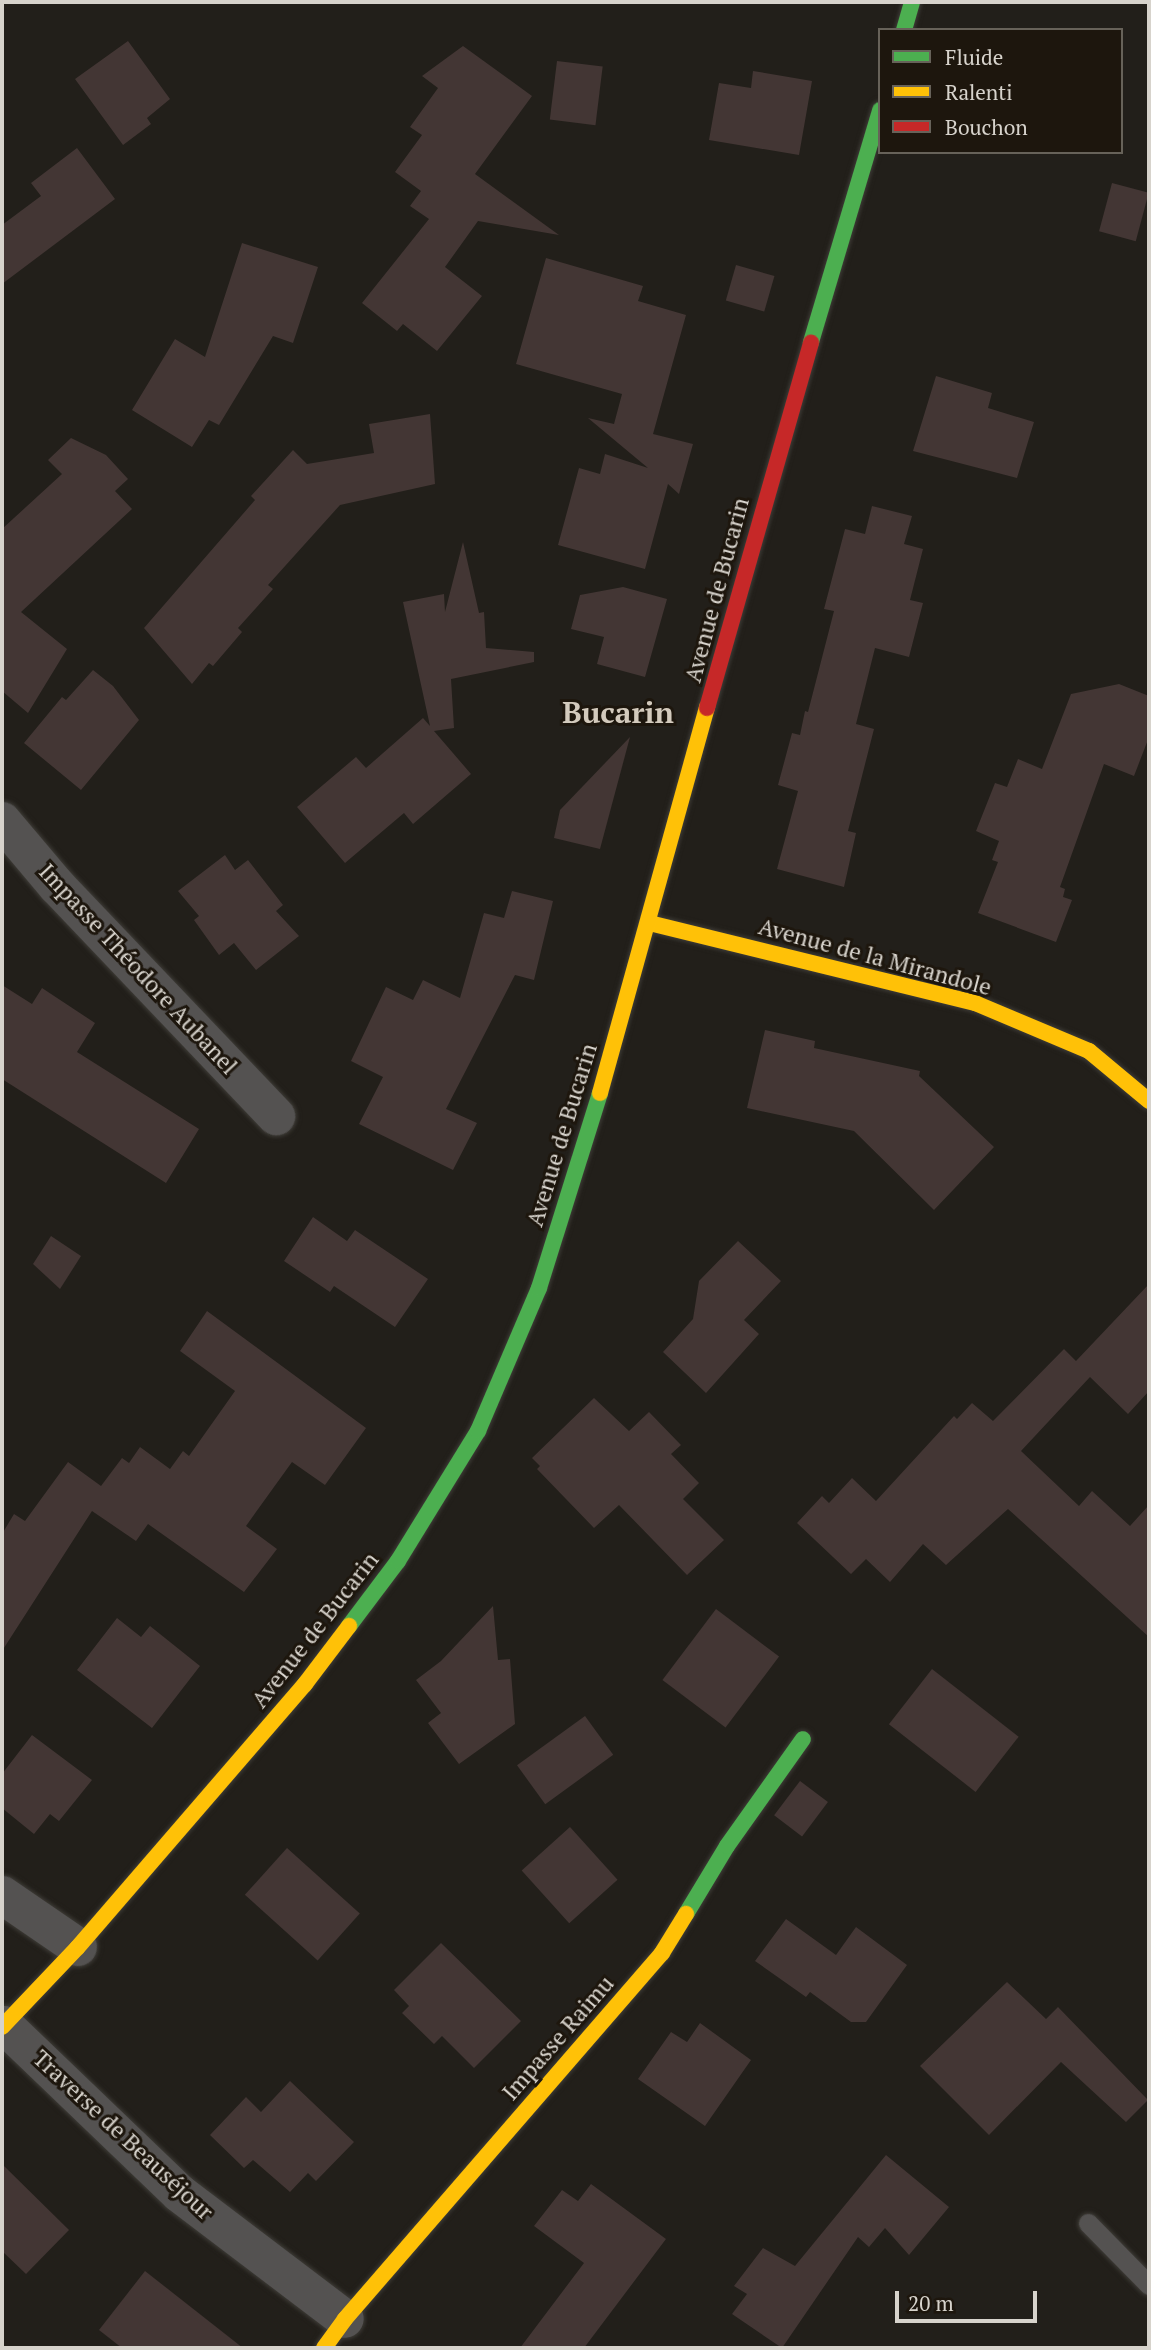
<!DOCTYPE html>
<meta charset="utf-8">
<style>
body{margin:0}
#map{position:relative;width:1151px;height:2350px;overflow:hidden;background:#221f1a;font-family:"PT Serif",serif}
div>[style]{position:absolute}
.building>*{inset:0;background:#433634;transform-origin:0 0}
.roads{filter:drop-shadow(0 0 2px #3e3c37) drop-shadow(0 0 2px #3e3c37)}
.lane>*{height:19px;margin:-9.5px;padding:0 9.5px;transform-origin:9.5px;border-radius:9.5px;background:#545251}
.street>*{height:38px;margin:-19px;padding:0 19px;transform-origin:19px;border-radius:19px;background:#545251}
.fast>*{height:16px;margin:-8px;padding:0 8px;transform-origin:8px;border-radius:8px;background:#4caf50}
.slow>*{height:16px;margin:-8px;padding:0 8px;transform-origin:8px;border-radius:8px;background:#ffc107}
.jam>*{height:16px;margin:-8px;padding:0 8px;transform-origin:8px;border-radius:8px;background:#c62828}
span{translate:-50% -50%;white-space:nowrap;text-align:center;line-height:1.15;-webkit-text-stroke:6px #1d160d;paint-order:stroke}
.street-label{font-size:23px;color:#d7d3cc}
.district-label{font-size:30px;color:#d3cabd;font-weight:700}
.frame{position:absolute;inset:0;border:4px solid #d7d3cc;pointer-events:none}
.legend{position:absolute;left:878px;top:28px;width:245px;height:126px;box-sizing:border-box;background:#1d160d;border:2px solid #676259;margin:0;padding:9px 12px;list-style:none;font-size:21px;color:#d7d3cc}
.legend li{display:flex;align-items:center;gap:14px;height:35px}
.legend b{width:35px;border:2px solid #676259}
.scale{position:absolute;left:895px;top:2291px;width:142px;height:32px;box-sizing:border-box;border:4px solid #d7d3cc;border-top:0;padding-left:9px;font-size:21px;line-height:24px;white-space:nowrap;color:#d7d3cc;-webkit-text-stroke:5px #1d160d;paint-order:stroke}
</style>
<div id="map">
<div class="building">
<div style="clip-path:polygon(128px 41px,170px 99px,147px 118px,151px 124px,123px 145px,75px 79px)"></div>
<div style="clip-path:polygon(463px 46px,532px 96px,475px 174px,559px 235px,478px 221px,445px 267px,482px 296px,437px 351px,403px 324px,397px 331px,362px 303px,429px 219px,410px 206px,421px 191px,395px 172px,422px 135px,410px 127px,438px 88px,422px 76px)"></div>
<div style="left:557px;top:61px;width:46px;height:59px;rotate:7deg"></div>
<div style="clip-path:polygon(753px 71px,812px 81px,799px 155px,709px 140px,719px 83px,751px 88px)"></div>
<div style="clip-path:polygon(77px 148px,115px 199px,2px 284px,2px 225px,41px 196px,31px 183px)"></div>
<div style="left:1112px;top:183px;width:38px;height:50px;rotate:15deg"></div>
<div style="clip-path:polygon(242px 243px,318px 267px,293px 343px,273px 336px,219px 425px,209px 420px,192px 447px,132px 410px,175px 339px,205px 357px)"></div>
<div style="clip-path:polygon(546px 258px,643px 286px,638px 301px,686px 315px,653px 434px,693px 444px,679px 494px,668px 484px,645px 569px,558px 545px,579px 468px,600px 474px,605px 454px,648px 468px,588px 418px,614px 424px,622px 394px,516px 364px)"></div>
<div style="left:736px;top:265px;width:40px;height:37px;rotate:16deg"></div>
<div style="clip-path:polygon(936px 376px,992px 393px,988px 408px,1034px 422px,1017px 478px,913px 451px)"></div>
<div style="clip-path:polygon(430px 414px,435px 484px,340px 505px,268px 585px,273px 589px,238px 628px,242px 632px,213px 666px,209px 663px,192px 684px,144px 628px,255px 500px,251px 496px,293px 450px,307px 464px,374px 453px,369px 424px)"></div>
<div style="clip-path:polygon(71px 438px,106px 455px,128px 479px,115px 491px,132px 509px,21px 612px,67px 649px,28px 713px,2px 691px,2px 529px,62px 474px,48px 460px)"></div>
<div style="clip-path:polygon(872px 506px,912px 516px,904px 544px,923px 549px,910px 600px,923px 603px,909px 657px,875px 648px,856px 724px,874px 729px,848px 831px,856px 833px,844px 887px,777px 869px,798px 791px,778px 785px,792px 733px,800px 735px,805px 711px,808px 712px,834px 611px,824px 609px,845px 529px,865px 534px)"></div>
<div style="clip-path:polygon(463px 542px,479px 613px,484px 612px,486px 648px,534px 652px,534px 662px,451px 679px,454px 728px,434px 731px,471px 774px,413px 824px,404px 813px,345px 863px,297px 807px,356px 757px,366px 768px,423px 718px,430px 726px,403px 602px,444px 594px,445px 612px)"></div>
<div style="clip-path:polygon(623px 587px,667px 599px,645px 677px,597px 664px,604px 637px,571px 629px,580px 595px)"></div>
<div style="clip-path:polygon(93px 670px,113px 686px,139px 720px,81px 790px,24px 743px,62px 697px,66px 700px)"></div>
<div style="clip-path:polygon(1119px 684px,1149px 696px,1149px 737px,1134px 776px,1104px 764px,1060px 887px,1065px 889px,1063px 897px,1072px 900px,1056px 942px,978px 913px,998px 862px,992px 860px,999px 841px,976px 831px,995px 783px,1007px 787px,1018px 759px,1042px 769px,1071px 694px)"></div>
<div style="clip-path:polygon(630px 737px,600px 849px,554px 838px,560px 810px)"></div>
<div style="clip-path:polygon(225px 855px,235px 870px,248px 860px,283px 905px,276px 911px,299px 936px,256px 970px,234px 943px,219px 955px,194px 920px,199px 916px,178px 891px)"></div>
<div style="clip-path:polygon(512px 891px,553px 901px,534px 980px,515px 975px,446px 1109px,477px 1123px,453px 1170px,359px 1124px,383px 1077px,351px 1061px,386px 987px,413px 1000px,423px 980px,460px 998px,484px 913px,504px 918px)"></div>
<div style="clip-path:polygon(2px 985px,32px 1004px,42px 988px,95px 1023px,77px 1052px,199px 1129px,166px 1183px,2px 1079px)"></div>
<div style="clip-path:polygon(765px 1030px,815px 1041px,814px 1048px,920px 1071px,919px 1076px,994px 1147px,934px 1210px,854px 1131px,747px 1108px)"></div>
<div style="clip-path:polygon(313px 1217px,347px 1241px,355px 1230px,428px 1279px,395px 1327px,334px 1286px,330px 1292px,284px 1261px)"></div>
<div style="clip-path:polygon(51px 1236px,81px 1256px,60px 1289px,33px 1264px)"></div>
<div style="clip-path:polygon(738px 1241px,781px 1281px,744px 1320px,759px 1334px,706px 1393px,663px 1352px,693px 1319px,699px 1281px)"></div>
<div style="clip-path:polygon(1149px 1284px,1149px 1391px,1128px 1414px,1090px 1377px,1021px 1451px,1079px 1506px,1092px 1491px,1130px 1526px,1149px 1505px,1149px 1637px,1008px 1509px,946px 1565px,923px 1544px,890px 1582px,866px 1559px,851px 1574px,797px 1523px,822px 1496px,829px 1503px,852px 1478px,876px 1501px,954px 1416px,957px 1419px,972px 1403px,993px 1421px,1064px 1349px,1076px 1361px)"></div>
<div style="clip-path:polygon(207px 1311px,366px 1428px,325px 1485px,292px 1462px,246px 1526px,277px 1549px,244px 1592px,148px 1524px,136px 1541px,92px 1511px,2px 1651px,2px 1534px,14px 1514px,25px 1521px,68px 1462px,101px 1486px,122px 1458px,129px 1463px,140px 1447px,170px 1469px,183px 1451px,189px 1456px,235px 1391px,180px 1351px)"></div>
<div style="clip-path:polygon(594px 1398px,629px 1431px,649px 1412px,681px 1445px,671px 1454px,699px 1483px,683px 1499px,724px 1540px,687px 1575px,619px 1505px,594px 1528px,537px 1469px,540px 1466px,532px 1458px)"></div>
<div style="clip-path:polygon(493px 1606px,498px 1660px,510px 1659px,515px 1724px,459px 1764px,428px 1723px,441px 1713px,416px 1680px,441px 1661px)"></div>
<div style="left:716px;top:1609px;width:79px;height:89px;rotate:37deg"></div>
<div style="clip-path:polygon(117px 1618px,141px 1637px,150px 1626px,200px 1666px,152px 1728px,77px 1670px)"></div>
<div style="left:932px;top:1669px;width:110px;height:70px;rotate:38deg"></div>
<div style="left:585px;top:1716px;width:48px;height:84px;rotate:54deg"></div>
<div style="clip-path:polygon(32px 1735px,92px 1780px,59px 1821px,50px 1814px,34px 1834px,2px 1808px,2px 1774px)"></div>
<div style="left:800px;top:1781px;width:35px;height:43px;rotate:37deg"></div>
<div style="left:570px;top:1827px;width:71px;height:65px;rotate:48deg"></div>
<div style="left:287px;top:1848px;width:98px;height:63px;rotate:42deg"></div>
<div style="clip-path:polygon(786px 1919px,836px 1955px,856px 1927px,907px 1965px,866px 2022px,851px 2022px,810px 1992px,806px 1997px,755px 1961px)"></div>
<div style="clip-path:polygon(441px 1943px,521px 2021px,474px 2068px,442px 2036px,434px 2044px,402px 2013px,409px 2006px,394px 1990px)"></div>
<div style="clip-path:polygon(1007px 1982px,1046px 2019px,1058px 2007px,1148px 2100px,1126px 2122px,1061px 2062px,989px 2135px,920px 2066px)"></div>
<div style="clip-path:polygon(700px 2023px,751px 2060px,705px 2126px,638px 2079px,671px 2032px,687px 2042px)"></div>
<div style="clip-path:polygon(290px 2081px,354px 2142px,316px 2181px,308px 2173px,290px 2192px,253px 2160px,244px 2168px,210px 2135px,246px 2097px,261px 2112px)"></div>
<div style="clip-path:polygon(886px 2155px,949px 2207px,909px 2255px,885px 2228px,869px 2247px,858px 2237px,782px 2348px,732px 2314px,747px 2294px,734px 2286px,763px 2248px,795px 2266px)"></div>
<div style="clip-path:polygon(2px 2164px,69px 2230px,26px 2274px,2px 2251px)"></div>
<div style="clip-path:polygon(591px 2184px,666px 2239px,584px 2348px,520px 2348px,584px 2263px,534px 2226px,562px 2190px,578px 2201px)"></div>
<div style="clip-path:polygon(145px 2271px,243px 2348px,122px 2348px,99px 2330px)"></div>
</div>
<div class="roads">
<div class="lane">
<div style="left:1088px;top:2223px;width:87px;rotate:45.5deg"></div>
</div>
<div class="street">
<div style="left:2px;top:821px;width:85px;rotate:49.8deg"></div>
<div style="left:57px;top:886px;width:318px;rotate:46.4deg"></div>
<div style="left:2px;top:1895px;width:92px;rotate:34.4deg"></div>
<div style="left:4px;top:2025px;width:243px;rotate:43.8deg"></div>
<div style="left:179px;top:2193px;width:208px;rotate:37.2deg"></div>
</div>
<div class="fast">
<div style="left:904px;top:30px;width:29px;rotate:-74deg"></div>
<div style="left:811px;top:342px;width:242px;rotate:-73.4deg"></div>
<div style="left:349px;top:1626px;width:81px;rotate:-53deg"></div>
<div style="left:398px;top:1561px;width:153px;rotate:-58.4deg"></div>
<div style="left:478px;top:1431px;width:155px;rotate:-66.9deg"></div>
<div style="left:539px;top:1288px;width:204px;rotate:-72.6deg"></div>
<div style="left:686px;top:1914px;width:79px;rotate:-58.9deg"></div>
<div style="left:727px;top:1846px;width:131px;rotate:-54.6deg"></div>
</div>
<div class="slow">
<div style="left:649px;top:923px;width:336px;rotate:13.8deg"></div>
<div style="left:975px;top:1003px;width:124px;rotate:22.8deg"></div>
<div style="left:1089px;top:1051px;width:78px;rotate:39.8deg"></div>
<div style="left:600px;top:1093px;width:400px;rotate:-74.5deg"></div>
<div style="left:2px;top:2027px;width:110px;rotate:-46.5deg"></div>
<div style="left:78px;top:1947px;width:347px;rotate:-49.2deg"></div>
<div style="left:305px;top:1684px;width:73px;rotate:-52.8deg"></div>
<div style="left:324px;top:2348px;width:36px;rotate:-54deg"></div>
<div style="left:345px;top:2319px;width:484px;rotate:-49.1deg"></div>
<div style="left:662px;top:1953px;width:46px;rotate:-58.4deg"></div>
</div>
<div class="jam">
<div style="left:707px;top:708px;width:380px;rotate:-74.1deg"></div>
</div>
</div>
<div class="street-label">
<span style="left:717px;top:590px;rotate:-75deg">Avenue de Bucarin</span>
<span style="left:875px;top:957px;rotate:15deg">Avenue de la Mirandole</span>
<span style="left:138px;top:969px;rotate:47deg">Impasse Théodore Aubanel</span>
<span style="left:562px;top:1135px;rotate:-73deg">Avenue de Bucarin</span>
<span style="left:315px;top:1630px;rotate:-52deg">Avenue de Bucarin</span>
<span style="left:558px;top:2038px;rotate:-49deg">Impasse Raimu</span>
<span style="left:123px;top:2135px;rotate:43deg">Traverse de Beauséjour</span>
</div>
<div class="district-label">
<span style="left:618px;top:712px">Bucarin</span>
</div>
<div class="frame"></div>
<ul class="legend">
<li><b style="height:9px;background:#4caf50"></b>Fluide</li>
<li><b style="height:9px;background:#ffc107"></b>Ralenti</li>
<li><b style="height:9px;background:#c62828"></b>Bouchon</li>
</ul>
<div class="scale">20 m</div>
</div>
